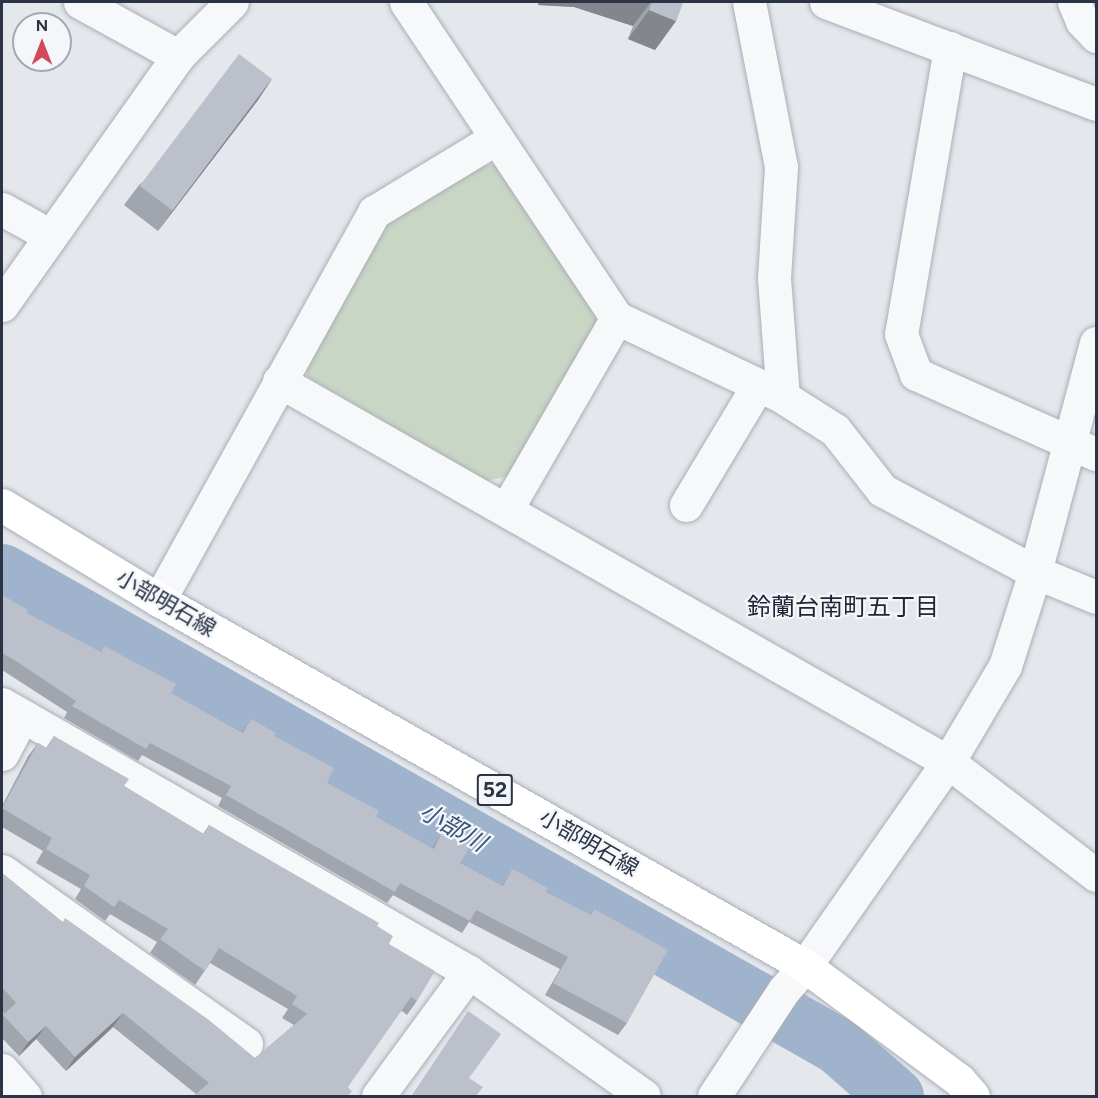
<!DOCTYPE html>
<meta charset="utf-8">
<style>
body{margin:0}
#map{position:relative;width:1098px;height:1098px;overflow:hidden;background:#e4e7ec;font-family:Figtree,"Noto Sans JP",sans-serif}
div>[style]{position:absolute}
.green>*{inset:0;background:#c9d6c5}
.river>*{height:57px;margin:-28.5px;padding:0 28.5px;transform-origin:28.5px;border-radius:28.5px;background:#9fb4cc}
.roads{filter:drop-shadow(0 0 2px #a9aeb7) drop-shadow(0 0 2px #a9aeb7)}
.minor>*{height:33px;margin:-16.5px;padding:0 16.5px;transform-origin:16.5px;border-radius:16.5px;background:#f7f8fa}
.major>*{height:33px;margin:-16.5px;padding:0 16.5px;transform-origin:16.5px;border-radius:16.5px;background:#fff}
.wall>*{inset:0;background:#a1a5ae}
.shaded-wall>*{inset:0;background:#83868d}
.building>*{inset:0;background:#bbc0ca;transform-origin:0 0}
span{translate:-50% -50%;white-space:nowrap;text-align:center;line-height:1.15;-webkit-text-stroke:4.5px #f4f6f9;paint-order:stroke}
.shield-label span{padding:2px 4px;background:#f4f6f9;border:2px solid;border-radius:4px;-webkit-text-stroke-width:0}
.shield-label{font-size:21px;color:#2b3445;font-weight:700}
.street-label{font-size:22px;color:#2b3445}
.neighbourhood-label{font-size:24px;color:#1d2536}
.water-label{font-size:24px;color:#34527a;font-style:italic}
.frame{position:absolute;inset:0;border:3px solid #2b3445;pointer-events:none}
.north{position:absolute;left:12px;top:12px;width:60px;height:60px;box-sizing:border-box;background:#f4f6f9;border:2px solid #a4a8b1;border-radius:50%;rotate:0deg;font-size:16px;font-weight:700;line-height:24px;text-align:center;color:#2b3445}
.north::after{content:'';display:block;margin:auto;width:21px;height:27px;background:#d1495b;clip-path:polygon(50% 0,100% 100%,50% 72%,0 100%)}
</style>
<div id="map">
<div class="green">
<div style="clip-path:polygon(476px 165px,497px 165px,595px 307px,597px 330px,518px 474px,485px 481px,308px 377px,303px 359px,391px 214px)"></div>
</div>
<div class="river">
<div style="left:2px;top:572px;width:961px;rotate:29.55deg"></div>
<div style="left:838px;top:1046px;width:76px;rotate:41.3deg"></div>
</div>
<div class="roads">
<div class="minor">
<div style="left:80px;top:2px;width:112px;rotate:28.9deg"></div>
<div style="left:406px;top:2px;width:380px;rotate:56.3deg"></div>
<div style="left:617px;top:318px;width:184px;rotate:25.4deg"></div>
<div style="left:783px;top:397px;width:62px;rotate:32.4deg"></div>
<div style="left:835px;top:430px;width:76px;rotate:51.9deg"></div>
<div style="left:882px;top:490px;width:174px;rotate:28.2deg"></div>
<div style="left:1035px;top:572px;width:66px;rotate:22.3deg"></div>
<div style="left:749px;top:2px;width:168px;rotate:79deg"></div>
<div style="left:781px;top:167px;width:111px;rotate:93.6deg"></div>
<div style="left:774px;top:278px;width:119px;rotate:85.7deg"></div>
<div style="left:826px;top:2px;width:289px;rotate:20.7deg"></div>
<div style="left:1074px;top:2px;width:21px;rotate:67deg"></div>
<div style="left:1082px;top:21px;width:21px;rotate:47deg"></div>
<div style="left:950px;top:48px;width:290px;rotate:99.7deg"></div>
<div style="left:901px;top:334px;width:43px;rotate:69.4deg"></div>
<div style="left:916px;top:374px;width:197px;rotate:24deg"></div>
<div style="left:2px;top:209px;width:54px;rotate:29deg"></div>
<div style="left:2px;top:305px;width:305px;rotate:-54.7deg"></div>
<div style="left:178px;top:56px;width:76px;rotate:-45deg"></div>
<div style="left:279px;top:381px;width:770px;rotate:29.66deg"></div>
<div style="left:948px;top:762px;width:186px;rotate:37.4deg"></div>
<div style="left:686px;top:505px;width:140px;rotate:-59deg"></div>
<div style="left:506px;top:510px;width:222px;rotate:-60deg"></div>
<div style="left:159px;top:600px;width:444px;rotate:-61deg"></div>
<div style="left:374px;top:212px;width:143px;rotate:-31.2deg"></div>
<div style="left:2px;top:704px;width:538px;rotate:29.85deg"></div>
<div style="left:469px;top:972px;width:214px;rotate:35.3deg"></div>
<div style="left:2px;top:754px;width:43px;rotate:-62.2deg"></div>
<div style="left:2px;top:871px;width:299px;rotate:35.3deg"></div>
<div style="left:2px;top:1070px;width:35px;rotate:49deg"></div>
<div style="left:378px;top:1096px;width:154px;rotate:-53.7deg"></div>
<div style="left:714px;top:1096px;width:127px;rotate:-56.6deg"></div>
<div style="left:784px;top:990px;width:32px;rotate:-49deg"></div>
<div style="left:805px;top:966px;width:249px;rotate:-55deg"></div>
<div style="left:948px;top:762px;width:112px;rotate:-59.3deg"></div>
<div style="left:1005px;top:666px;width:99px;rotate:-72.3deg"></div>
<div style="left:1035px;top:572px;width:237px;rotate:-75.1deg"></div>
</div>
<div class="major">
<div style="left:2px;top:505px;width:184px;rotate:31.2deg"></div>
<div style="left:159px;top:600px;width:742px;rotate:29.53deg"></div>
<div style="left:805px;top:966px;width:192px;rotate:36.5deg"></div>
<div style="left:959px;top:1080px;width:21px;rotate:49deg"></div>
</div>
</div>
<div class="wall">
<div style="clip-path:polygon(538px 2px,683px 2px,676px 21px,655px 50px,628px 39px,633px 26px,574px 7px,538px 5px)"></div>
<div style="clip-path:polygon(272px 79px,258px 100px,158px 231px,124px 205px,139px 185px)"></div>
<div style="clip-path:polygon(2px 595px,27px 613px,100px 652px,104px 646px,171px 693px,242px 732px,251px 719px,274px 736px,327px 783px,376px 817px,432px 848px,443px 830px,460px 863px,502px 885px,512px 869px,546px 892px,590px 915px,594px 909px,627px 1023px,618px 1035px,545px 995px,560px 969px,469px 922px,462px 933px,393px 895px,387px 903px,218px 806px,222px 798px,142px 755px,138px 761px,64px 718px,67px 712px,2px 670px)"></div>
<div style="clip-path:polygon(54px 736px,124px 786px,203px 834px,209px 825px,377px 926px,389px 944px,417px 1001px,407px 1015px,402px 1011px,196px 1094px,113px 1027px,66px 1071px,36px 1039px,19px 1056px,2px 1038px,2px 1016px,4px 1014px,2px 1011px,2px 873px,62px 922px,255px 1058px,294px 1025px,282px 1018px,288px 1009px,210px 963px,195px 985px,150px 953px,157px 942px,110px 914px,105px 921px,75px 899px,81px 889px,36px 863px,43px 851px,2px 827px,2px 806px,28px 756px,38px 743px,46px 748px)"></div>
</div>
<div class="shaded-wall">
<div style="clip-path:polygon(540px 2px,651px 2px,633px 26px,574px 7px,538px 5px)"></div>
<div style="clip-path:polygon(649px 10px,676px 21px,655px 50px,628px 39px)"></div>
<div style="clip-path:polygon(272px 79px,258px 100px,158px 231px,173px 210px)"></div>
<div style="clip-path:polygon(123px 1013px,113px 1027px,66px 1071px,75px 1057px)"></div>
<div style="clip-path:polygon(46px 1026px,36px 1039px,19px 1056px,28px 1042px)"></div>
</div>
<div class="building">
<div style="clip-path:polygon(652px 2px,683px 2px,676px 21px,649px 10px)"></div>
<div style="left:239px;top:54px;width:41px;height:165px;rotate:37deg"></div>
<div style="clip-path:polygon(2px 595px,28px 610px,27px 613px,101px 652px,104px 646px,176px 684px,171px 693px,243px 733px,251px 719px,276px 733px,274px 736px,334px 768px,327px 783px,379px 811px,376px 817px,434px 849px,443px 830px,471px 845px,460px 863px,503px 886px,512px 869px,548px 888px,546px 892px,591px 915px,594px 909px,668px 950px,627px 1023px,553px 983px,568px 957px,476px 910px,470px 921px,400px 883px,395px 892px,226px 795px,231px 786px,150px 743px,146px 749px,72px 706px,76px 701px,16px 661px,2px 653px)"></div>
<div style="clip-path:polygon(54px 736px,129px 779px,124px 786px,204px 834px,209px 825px,379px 923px,377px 926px,393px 936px,389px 944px,435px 971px,417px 1001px,411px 997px,348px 1087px,352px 1092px,347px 1096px,193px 1096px,209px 1083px,123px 1013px,75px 1057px,46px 1026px,28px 1042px,3px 1015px,16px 1003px,2px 987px,2px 873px,63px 922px,65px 918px,209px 1020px,255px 1058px,307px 1014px,292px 1004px,297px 996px,219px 948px,205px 971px,160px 939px,168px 929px,119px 900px,114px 907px,84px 886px,90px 875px,46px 849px,52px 838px,2px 808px,38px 743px,47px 748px)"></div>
<div style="clip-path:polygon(468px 1011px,501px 1034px,469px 1078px,483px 1087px,476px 1096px,415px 1096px,412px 1095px)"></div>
</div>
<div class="shield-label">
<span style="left:495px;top:790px">52</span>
</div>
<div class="street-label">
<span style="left:166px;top:603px;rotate:30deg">小部明石線</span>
<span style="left:589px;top:843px;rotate:30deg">小部明石線</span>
</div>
<div class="neighbourhood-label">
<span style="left:843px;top:607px">鈴蘭台南町五丁目</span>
</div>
<div class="water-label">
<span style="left:453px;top:827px;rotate:30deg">小部川</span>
</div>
<div class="frame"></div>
<div class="north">N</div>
</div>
